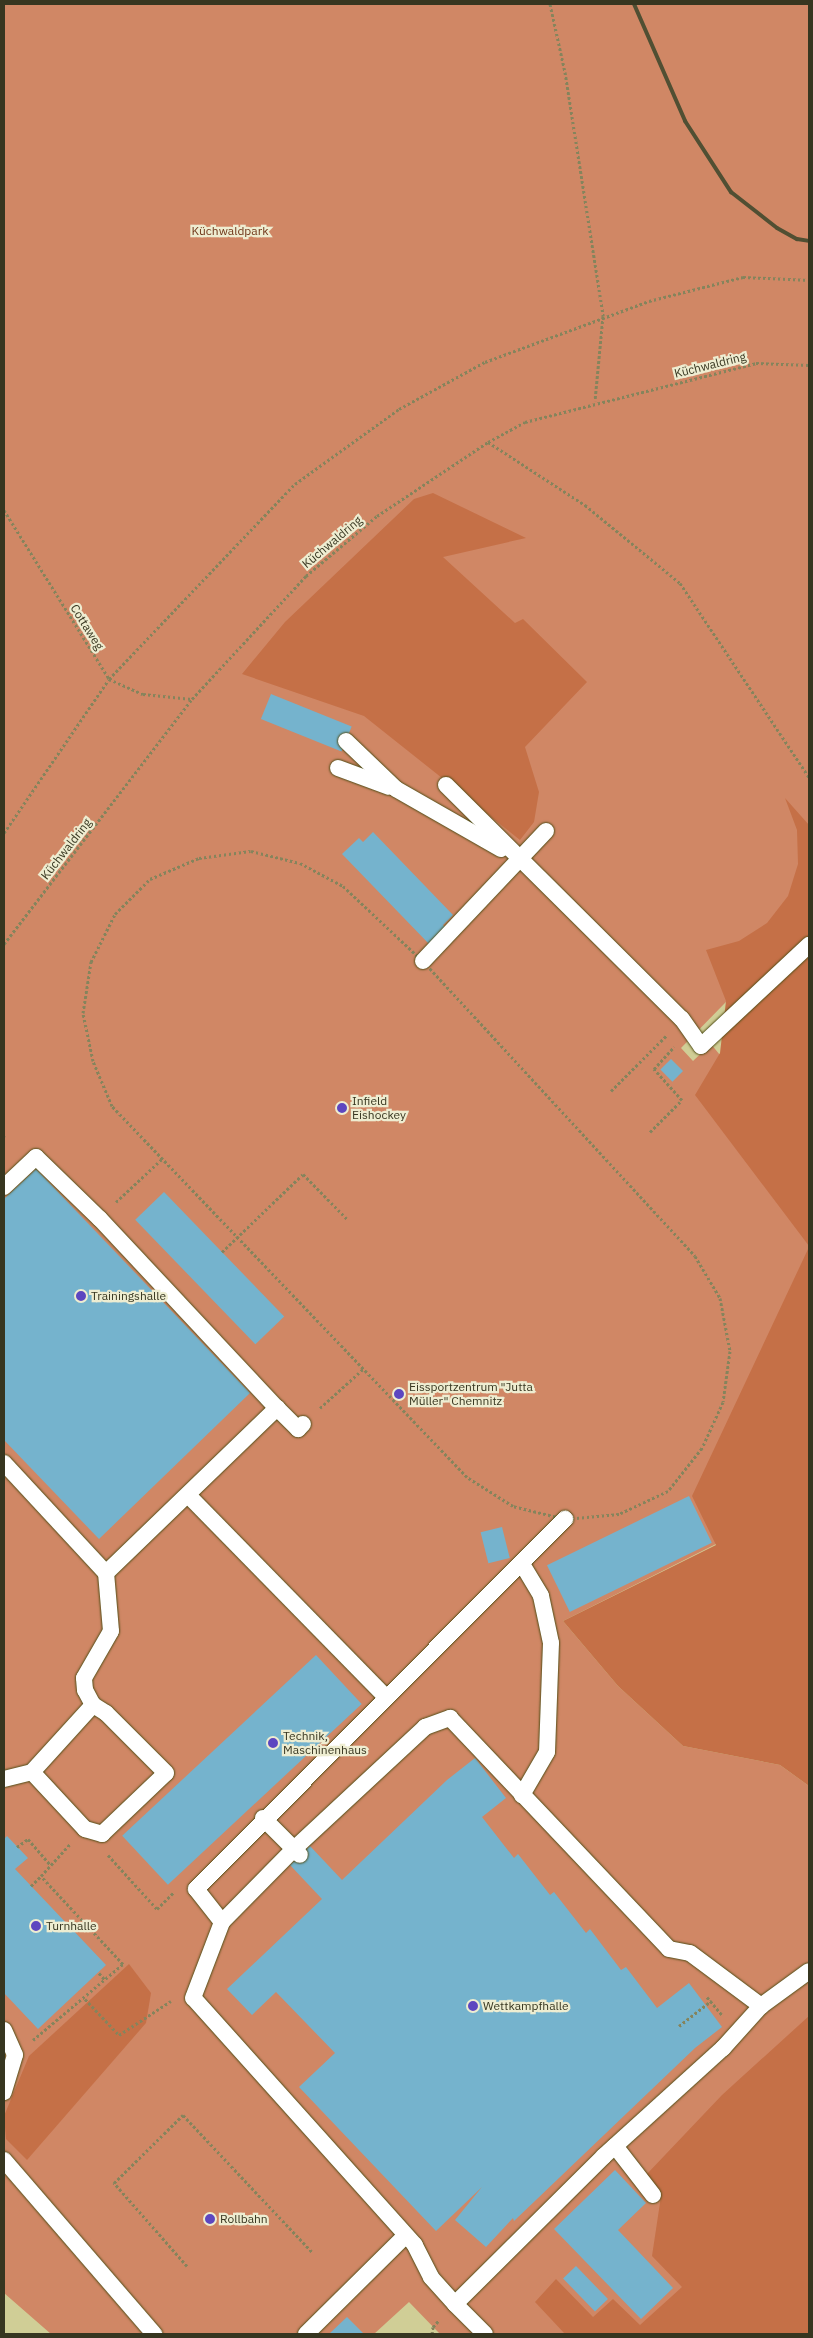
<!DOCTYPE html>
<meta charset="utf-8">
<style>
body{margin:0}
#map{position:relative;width:813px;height:2338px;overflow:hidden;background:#d0ce96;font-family:"IBM Plex Sans",sans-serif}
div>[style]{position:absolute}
.green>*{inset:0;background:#d08765}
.forest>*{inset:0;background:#c57047}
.building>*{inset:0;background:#75b3cd;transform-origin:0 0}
.path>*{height:3px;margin-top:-1.5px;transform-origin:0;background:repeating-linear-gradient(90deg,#85845c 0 2.5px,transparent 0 5px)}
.roads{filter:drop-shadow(0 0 1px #504d16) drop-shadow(0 0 1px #504d16)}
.lane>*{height:16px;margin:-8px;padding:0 8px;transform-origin:8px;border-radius:8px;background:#fff}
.rail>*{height:4px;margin:-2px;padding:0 2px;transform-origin:2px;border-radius:2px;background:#504f33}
.dots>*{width:14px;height:14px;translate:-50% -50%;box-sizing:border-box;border:2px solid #eeedd1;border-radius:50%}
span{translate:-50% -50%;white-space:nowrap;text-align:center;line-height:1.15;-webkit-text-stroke:4.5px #eeedd1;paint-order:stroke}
.park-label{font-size:12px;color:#6f3619}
.street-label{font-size:12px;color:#373620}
.poi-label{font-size:12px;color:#373620}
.left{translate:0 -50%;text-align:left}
.frame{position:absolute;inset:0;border:5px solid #373620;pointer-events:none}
</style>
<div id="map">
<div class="green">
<div style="clip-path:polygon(4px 4px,809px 4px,809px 917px,681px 1048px,693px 1061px,711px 1044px,809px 1165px,809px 1357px,716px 1544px,563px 1621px,618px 1686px,683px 1746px,780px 1765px,809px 1786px,809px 2334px,440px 2334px,409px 2302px,374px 2334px,51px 2334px,4px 2293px)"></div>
</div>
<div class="forest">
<div style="clip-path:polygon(433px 493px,526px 538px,443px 557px,515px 623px,523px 619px,587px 682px,525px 747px,539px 792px,534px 822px,520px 840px,364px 716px,242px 674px,285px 622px,414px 499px)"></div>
<div style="clip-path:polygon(785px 798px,809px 825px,809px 1246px,695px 1095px,720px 1053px,726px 1001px,706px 950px,739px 941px,767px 923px,788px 896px,798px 864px,797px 830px)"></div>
<div style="clip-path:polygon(809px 1247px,809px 1786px,780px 1765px,683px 1746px,618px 1686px,563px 1621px,716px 1545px,692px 1496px)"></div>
<div style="clip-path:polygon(129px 1964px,151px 1993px,146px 2023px,27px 2160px,6px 2139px,4px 2116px,29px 2056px)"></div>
<div style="clip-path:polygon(809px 2016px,809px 2334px,565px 2334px,535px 2302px,556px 2279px,593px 2317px,613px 2299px,640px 2325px,682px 2287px,652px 2256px,661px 2196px,646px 2175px,722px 2095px)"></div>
</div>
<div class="building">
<div style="left:271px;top:694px;width:87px;height:27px;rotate:22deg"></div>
<div style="clip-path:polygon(373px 832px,453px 915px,443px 925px,447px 929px,430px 945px,342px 854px,359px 838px,363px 842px)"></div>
<div style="left:671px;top:1059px;width:17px;height:15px;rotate:45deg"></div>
<div style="clip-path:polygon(36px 1169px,250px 1393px,99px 1539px,4px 1440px,4px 1199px)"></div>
<div style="left:164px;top:1192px;width:173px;height:40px;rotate:46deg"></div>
<div style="left:689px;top:1496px;width:52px;height:158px;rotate:64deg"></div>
<div style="left:502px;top:1527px;width:32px;height:22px;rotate:76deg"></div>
<div style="left:316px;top:1655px;width:67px;height:265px;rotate:47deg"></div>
<div style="clip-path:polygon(475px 1758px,506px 1798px,482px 1817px,514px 1858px,518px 1854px,550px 1895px,554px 1892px,586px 1933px,590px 1929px,621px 1970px,626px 1967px,657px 2008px,689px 1983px,722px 2027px,695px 2048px,514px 2221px,513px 2218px,486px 2247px,455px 2220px,482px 2187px,436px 2231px,299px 2087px,335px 2053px,276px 1992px,252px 2015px,227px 1989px,322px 1899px,290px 1865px,310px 1846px,342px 1880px,447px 1780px)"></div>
<div style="clip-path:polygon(7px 1836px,28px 1858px,15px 1869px,106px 1965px,38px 2029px,4px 1993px,4px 1839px)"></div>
<div style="clip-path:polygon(615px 2170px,646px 2203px,618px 2230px,673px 2288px,641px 2319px,554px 2229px)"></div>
<div style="left:576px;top:2266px;width:46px;height:18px;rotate:46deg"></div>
<div style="clip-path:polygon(347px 2317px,364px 2334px,329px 2334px)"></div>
</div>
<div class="path">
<div style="left:550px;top:4px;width:70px;rotate:77.6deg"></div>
<div style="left:565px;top:72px;width:247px;rotate:81.1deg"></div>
<div style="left:603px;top:316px;width:85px;rotate:95.4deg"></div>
<div style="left:488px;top:442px;width:116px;rotate:33deg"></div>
<div style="left:585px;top:505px;width:123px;rotate:39.4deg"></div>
<div style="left:680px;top:583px;width:233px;rotate:56.4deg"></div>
<div style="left:4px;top:510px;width:199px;rotate:58.1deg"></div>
<div style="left:109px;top:679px;width:37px;rotate:24deg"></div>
<div style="left:143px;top:694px;width:49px;rotate:5.8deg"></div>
<div style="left:4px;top:833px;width:186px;rotate:-55.7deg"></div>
<div style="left:109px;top:679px;width:269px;rotate:-46.4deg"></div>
<div style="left:295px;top:484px;width:128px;rotate:-35.8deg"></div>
<div style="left:399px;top:409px;width:98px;rotate:-28.7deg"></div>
<div style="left:485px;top:362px;width:175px;rotate:-20.4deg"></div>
<div style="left:649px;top:301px;width:97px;rotate:-14.3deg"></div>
<div style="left:743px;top:277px;width:66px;rotate:2.6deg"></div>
<div style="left:251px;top:851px;width:50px;rotate:13.8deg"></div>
<div style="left:300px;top:863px;width:49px;rotate:28.1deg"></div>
<div style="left:343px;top:886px;width:110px;rotate:43.2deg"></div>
<div style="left:423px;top:961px;width:401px;rotate:47.3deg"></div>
<div style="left:695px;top:1256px;width:49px;rotate:59.2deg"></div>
<div style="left:720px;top:1298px;width:54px;rotate:79.3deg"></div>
<div style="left:730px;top:1351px;width:51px;rotate:97.8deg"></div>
<div style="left:723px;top:1402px;width:51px;rotate:114.5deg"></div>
<div style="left:702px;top:1448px;width:55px;rotate:128.3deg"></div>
<div style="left:668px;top:1491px;width:54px;rotate:154.9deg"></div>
<div style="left:619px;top:1514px;width:54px;rotate:174.7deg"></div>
<div style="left:565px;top:1519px;width:54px;rotate:-166deg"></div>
<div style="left:513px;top:1506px;width:54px;rotate:-147.8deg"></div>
<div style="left:467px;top:1477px;width:513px;rotate:-133.74deg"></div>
<div style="left:112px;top:1106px;width:49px;rotate:-112.9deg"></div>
<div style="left:93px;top:1061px;width:49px;rotate:-101.8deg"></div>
<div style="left:83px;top:1013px;width:52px;rotate:-81.1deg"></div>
<div style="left:91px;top:962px;width:54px;rotate:-63.4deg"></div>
<div style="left:115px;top:914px;width:49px;rotate:-45deg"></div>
<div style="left:150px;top:879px;width:53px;rotate:-23.2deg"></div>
<div style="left:199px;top:858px;width:52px;rotate:-7.7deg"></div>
<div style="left:4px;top:944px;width:309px;rotate:-52.5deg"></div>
<div style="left:192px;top:699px;width:168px;rotate:-47.2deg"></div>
<div style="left:306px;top:576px;width:93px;rotate:-40.2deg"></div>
<div style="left:377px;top:516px;width:133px;rotate:-33.7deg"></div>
<div style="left:488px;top:442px;width:42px;rotate:-28.4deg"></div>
<div style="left:525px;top:422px;width:238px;rotate:-14.3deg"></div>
<div style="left:756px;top:363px;width:53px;rotate:2.2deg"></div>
<div style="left:611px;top:1091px;width:79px;rotate:-45deg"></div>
<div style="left:650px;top:1132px;width:45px;rotate:-45deg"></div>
<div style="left:682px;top:1100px;width:42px;rotate:-132.1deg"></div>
<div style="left:654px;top:1069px;width:30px;rotate:-48deg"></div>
<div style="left:4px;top:1136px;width:1px;rotate:-45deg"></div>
<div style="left:116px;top:1202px;width:63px;rotate:-43.1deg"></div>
<div style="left:222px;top:1252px;width:112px;rotate:-43.9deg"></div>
<div style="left:303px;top:1174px;width:63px;rotate:45.6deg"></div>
<div style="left:320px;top:1408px;width:58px;rotate:-42.2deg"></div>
<div style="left:17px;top:1847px;width:14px;rotate:-36deg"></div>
<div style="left:28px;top:1839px;width:33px;rotate:49deg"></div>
<div style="left:108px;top:1855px;width:73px;rotate:47.8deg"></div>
<div style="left:157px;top:1909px;width:23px;rotate:-45deg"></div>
<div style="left:31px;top:1886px;width:14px;rotate:-45deg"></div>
<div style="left:99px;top:1973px;width:9px;rotate:49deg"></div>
<div style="left:707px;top:1997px;width:23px;rotate:50deg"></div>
<div style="left:85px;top:1999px;width:50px;rotate:46.6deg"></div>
<div style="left:119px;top:2035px;width:62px;rotate:-33.2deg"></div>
<div style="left:679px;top:2026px;width:41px;rotate:-38deg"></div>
<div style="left:33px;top:2040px;width:118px;rotate:-40.2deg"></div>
<div style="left:123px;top:1964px;width:120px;rotate:-133deg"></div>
<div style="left:41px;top:1876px;width:43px;rotate:-47.8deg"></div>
<div style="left:187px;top:2266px;width:111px;rotate:-131.3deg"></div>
<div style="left:114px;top:2183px;width:97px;rotate:-44.6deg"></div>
<div style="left:183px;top:2115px;width:190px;rotate:46.7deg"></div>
<div style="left:432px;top:2334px;width:7px;rotate:-82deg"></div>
<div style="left:433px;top:2327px;width:9px;rotate:-49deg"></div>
</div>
<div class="roads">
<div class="lane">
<div style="left:346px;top:741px;width:69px;rotate:43.8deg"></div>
<div style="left:396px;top:789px;width:121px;rotate:29.7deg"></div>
<div style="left:338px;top:768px;width:54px;rotate:20.4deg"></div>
<div style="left:446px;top:785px;width:332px;rotate:44.8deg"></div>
<div style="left:682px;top:1019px;width:33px;rotate:55deg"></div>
<div style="left:701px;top:1046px;width:148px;rotate:-43.1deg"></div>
<div style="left:423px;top:961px;width:179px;rotate:-46.6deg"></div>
<div style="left:4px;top:1187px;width:44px;rotate:-43.2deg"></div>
<div style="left:36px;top:1157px;width:89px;rotate:44.1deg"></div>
<div style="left:100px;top:1219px;width:259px;rotate:46.9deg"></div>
<div style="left:4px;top:1463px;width:150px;rotate:47.2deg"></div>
<div style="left:189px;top:1496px;width:280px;rotate:45.6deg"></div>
<div style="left:522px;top:1564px;width:37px;rotate:59deg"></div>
<div style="left:541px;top:1596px;width:48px;rotate:78deg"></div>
<div style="left:551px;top:1643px;width:109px;rotate:92.1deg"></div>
<div style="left:547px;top:1752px;width:50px;rotate:120.2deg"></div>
<div style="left:450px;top:1718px;width:318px;rotate:46.5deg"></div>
<div style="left:669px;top:1949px;width:21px;rotate:11deg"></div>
<div style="left:690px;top:1953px;width:89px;rotate:36.7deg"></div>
<div style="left:761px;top:2006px;width:57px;rotate:132.1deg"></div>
<div style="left:723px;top:2048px;width:161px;rotate:137.8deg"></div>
<div style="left:604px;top:2156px;width:210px;rotate:135.2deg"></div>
<div style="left:455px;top:2304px;width:36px;rotate:-132deg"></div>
<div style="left:431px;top:2277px;width:36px;rotate:-117deg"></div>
<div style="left:415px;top:2245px;width:332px;rotate:-131.9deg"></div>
<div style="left:193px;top:1998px;width:81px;rotate:-69.1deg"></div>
<div style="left:222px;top:1922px;width:104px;rotate:-45.4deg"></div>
<div style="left:295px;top:1848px;width:178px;rotate:-42.9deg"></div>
<div style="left:425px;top:1727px;width:27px;rotate:-20deg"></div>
<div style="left:32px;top:1772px;width:78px;rotate:47.1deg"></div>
<div style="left:85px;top:1829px;width:18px;rotate:16deg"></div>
<div style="left:102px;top:1834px;width:88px;rotate:-43.6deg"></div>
<div style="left:166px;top:1773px;width:85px;rotate:-135deg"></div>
<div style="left:106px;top:1713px;width:15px;rotate:-148deg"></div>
<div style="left:4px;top:1779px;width:29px;rotate:-14deg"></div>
<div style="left:32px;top:1772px;width:91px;rotate:-47.7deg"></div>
<div style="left:93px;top:1705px;width:17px;rotate:-118deg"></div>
<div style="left:85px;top:1690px;width:12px;rotate:-95deg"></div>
<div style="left:84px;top:1678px;width:54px;rotate:-60.1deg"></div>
<div style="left:111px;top:1631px;width:58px;rotate:-94.9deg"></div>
<div style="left:106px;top:1573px;width:238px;rotate:-44deg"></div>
<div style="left:277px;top:1408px;width:30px;rotate:45deg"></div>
<div style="left:298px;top:1429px;width:7px;rotate:-45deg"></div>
<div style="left:263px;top:1818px;width:52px;rotate:45deg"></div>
<div style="left:222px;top:1922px;width:42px;rotate:-128.2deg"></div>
<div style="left:196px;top:1889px;width:523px;rotate:-45.08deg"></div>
<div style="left:761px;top:2006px;width:59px;rotate:-36.1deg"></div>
<div style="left:4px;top:2030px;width:27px;rotate:66deg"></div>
<div style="left:15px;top:2055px;width:39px;rotate:107deg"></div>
<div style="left:615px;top:2146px;width:62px;rotate:52.2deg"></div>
<div style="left:4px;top:2160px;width:230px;rotate:49.2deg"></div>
<div style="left:455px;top:2304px;width:42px;rotate:45deg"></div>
<div style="left:306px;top:2334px;width:139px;rotate:-44.7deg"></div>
</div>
</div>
<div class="rail">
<div style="left:634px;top:4px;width:128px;rotate:66.4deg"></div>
<div style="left:685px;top:121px;width:85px;rotate:57.1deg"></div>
<div style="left:731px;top:192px;width:58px;rotate:38deg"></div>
<div style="left:777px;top:228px;width:23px;rotate:29deg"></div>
<div style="left:797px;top:239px;width:12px;rotate:9deg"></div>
</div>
<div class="dots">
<div style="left:342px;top:1108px;background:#5d47c0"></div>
<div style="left:81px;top:1296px;background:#5d47c0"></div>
<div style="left:399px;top:1394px;background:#5d47c0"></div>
<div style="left:273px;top:1743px;background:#5d47c0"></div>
<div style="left:36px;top:1926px;background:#5d47c0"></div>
<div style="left:473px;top:2006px;background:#5d47c0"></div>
<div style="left:210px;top:2219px;background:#5d47c0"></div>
</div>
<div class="park-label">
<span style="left:230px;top:231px">Küchwaldpark</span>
</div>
<div class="street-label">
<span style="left:710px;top:365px;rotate:-14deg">Küchwaldring</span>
<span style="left:332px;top:542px;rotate:-40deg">Küchwaldring</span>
<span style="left:87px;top:627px;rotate:58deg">Cottaweg</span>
<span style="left:66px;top:849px;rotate:-52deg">Küchwaldring</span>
</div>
<div class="poi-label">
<span class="left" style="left:352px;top:1108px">Infield<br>Eishockey</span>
<span class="left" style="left:91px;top:1296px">Trainingshalle</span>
<span class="left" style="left:409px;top:1394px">Eissportzentrum "Jutta<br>Müller" Chemnitz</span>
<span class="left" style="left:283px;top:1743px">Technik,<br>Maschinenhaus</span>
<span class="left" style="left:46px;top:1926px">Turnhalle</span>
<span class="left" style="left:483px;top:2006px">Wettkampfhalle</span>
<span class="left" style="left:220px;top:2219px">Rollbahn</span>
</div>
<div class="frame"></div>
</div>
